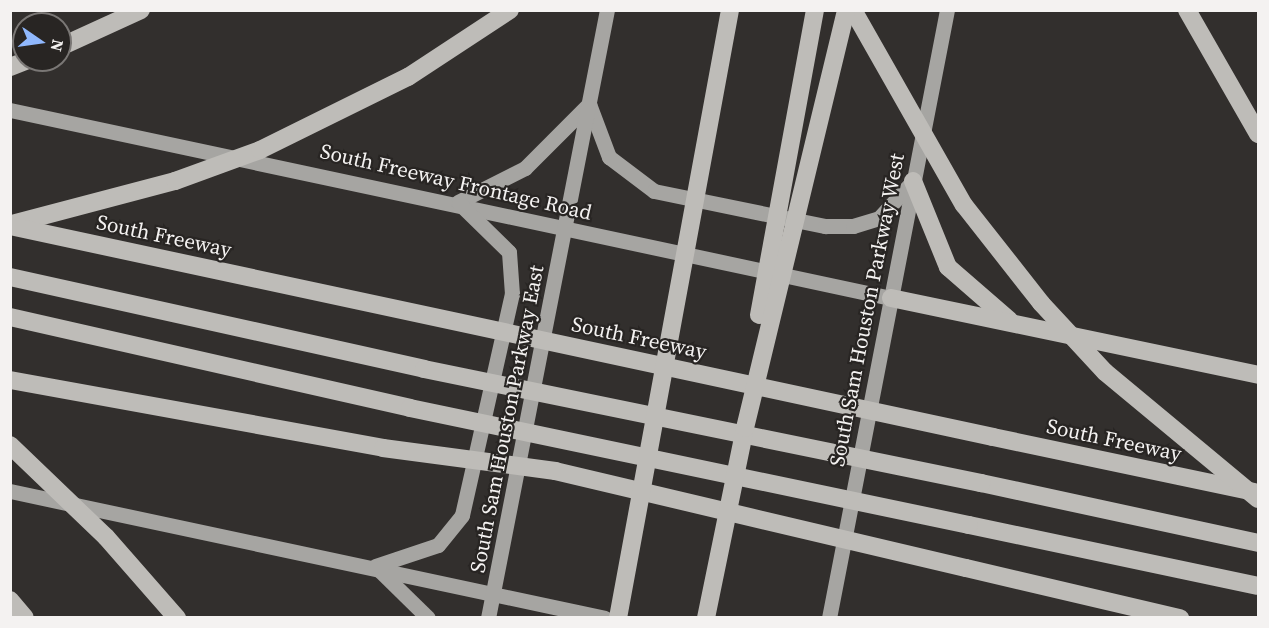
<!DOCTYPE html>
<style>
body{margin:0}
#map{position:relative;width:1269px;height:628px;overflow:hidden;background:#322f2d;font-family:"Source Serif 4",serif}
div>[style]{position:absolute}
.major>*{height:15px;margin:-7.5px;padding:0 7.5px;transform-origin:7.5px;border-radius:7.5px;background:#a6a5a2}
.highway>*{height:18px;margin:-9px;padding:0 9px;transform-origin:9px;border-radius:9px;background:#bebcb8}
.highway-bridge>*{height:18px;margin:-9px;padding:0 9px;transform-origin:9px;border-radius:9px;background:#bebcb8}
span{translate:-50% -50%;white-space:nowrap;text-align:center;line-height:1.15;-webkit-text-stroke:4.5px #282523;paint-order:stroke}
.street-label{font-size:21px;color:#f4f2f1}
.frame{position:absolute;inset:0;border:12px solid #f4f2f1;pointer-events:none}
.north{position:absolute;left:12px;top:12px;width:60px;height:60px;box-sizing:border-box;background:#282523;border:2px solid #7a7775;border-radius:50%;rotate:103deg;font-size:16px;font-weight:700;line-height:24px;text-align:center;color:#f4f2f1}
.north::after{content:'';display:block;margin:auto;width:21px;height:27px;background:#90b8fd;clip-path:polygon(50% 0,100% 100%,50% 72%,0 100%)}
</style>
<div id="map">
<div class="major">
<div style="left:589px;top:104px;width:57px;rotate:69.3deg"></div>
<div style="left:609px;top:157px;width:56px;rotate:37.1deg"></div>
<div style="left:654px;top:191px;width:175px;rotate:11.6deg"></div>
<div style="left:825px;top:226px;width:28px"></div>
<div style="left:853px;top:226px;width:27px;rotate:-17deg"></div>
<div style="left:879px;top:218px;width:50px;rotate:-47.4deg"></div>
<div style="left:10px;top:110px;width:901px;rotate:12.05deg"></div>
<div style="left:458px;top:202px;width:75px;rotate:-26.9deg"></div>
<div style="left:525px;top:168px;width:91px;rotate:-45deg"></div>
<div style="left:10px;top:491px;width:608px;rotate:12.05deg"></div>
<div style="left:375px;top:566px;width:66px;rotate:-18.4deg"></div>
<div style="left:438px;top:545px;width:38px;rotate:-51deg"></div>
<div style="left:462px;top:515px;width:227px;rotate:-77.3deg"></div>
<div style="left:512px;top:294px;width:42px;rotate:-94.1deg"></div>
<div style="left:509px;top:252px;width:70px;rotate:-135.6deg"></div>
<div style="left:377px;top:568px;width:71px;rotate:44.4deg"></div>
<div style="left:488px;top:618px;width:620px;rotate:-78.93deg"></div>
<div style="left:829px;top:618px;width:619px;rotate:-79.02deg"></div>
</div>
<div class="highway">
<div style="left:1187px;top:10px;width:143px;rotate:60.2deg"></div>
<div style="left:60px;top:47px;width:89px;rotate:-24.6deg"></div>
<div style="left:10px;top:67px;width:19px;rotate:-21deg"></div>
<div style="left:913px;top:181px;width:93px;rotate:67.9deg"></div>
<div style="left:948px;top:267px;width:81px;rotate:41deg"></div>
<div style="left:10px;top:277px;width:424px;rotate:12.5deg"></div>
<div style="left:891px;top:298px;width:375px;rotate:11.8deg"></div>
<div style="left:10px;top:317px;width:410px;rotate:12.8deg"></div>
<div style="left:10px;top:380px;width:379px;rotate:10.3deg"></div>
<div style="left:993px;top:437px;width:267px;rotate:11.9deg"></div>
<div style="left:981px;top:483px;width:283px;rotate:12.2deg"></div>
<div style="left:969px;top:525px;width:295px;rotate:11.9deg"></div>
<div style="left:966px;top:568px;width:220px;rotate:13.2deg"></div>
<div style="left:10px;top:600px;width:23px;rotate:50deg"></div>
</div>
<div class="highway-bridge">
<div style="left:853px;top:10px;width:224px;rotate:60.4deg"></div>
<div style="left:964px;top:205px;width:125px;rotate:51.8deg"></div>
<div style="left:1041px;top:303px;width:94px;rotate:47.2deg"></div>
<div style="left:1105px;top:372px;width:199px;rotate:39.7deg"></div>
<div style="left:12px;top:224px;width:169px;rotate:-14.8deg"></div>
<div style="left:175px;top:181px;width:90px;rotate:-20deg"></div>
<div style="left:260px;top:150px;width:165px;rotate:-26.3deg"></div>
<div style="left:408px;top:77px;width:122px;rotate:-33.3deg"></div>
<div style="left:10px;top:226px;width:1005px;rotate:12.11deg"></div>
<div style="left:759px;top:315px;width:310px;rotate:-79.6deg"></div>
<div style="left:424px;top:369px;width:569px;rotate:11.57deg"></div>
<div style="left:410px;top:408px;width:571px;rotate:11.82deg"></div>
<div style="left:10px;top:445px;width:133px;rotate:43.8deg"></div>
<div style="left:106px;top:537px;width:108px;rotate:48.8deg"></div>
<div style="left:383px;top:448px;width:174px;rotate:7.6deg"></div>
<div style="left:555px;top:471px;width:422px;rotate:13.3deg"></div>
<div style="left:618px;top:618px;width:618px;rotate:-79.56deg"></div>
<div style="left:706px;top:618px;width:194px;rotate:-78.4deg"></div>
<div style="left:745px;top:428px;width:430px;rotate:-76.4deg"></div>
</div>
<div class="street-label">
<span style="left:456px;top:182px;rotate:13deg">South Freeway Frontage Road</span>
<span style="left:164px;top:236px;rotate:12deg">South Freeway</span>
<span style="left:867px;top:310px;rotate:-79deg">South Sam Houston Parkway West</span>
<span style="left:639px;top:338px;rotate:12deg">South Freeway</span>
<span style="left:507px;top:419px;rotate:-79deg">South Sam Houston Parkway East</span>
<span style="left:1114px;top:440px;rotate:12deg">South Freeway</span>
</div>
<div class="frame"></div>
<div class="north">N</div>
</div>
